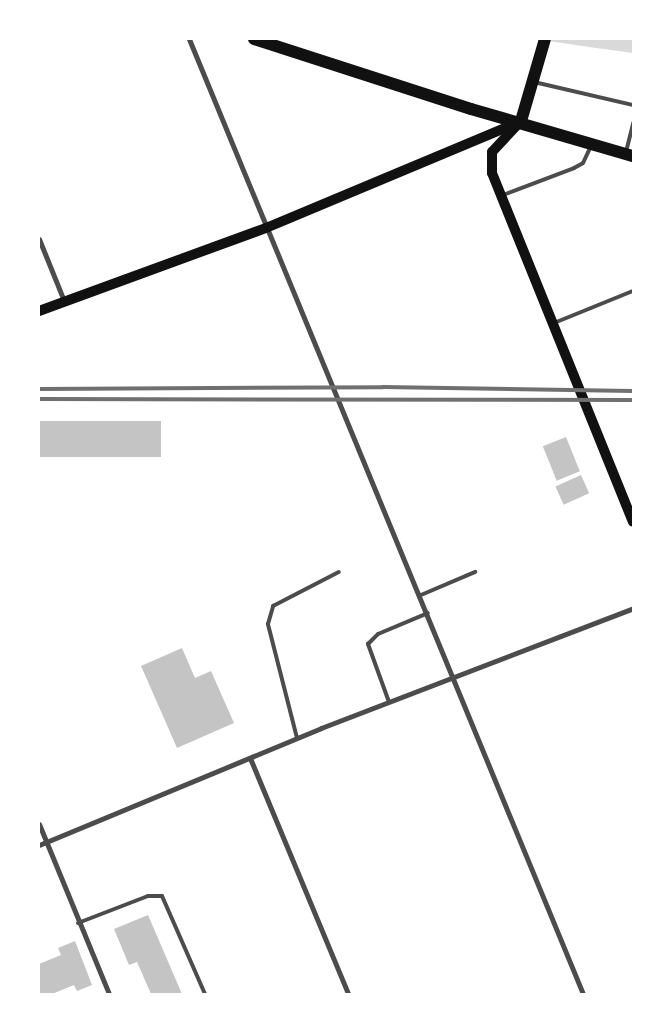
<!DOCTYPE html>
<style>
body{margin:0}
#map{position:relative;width:672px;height:1033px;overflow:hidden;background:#fff;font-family:"Crimson Pro",serif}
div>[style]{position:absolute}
.water>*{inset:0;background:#d9d9d9}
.building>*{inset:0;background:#c4c4c4;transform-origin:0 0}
.service>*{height:4px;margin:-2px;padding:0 2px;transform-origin:2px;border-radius:2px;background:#4c4c4c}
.minor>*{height:5px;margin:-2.5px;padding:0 2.5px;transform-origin:2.5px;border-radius:2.5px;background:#4c4c4c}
.secondary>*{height:10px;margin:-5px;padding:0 5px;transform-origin:5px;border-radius:5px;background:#111}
.primary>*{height:12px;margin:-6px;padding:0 6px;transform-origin:6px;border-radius:6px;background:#111}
.rail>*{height:4px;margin:-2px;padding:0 2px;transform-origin:2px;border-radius:2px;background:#707070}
span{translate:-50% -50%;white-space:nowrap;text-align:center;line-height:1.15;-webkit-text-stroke:4.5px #fff;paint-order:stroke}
.frame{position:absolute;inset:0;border:40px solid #fff;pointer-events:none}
</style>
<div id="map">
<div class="water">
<div style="clip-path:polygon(535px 39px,633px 39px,633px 53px,589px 47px)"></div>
</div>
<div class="building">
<div style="left:161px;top:421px;width:36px;height:122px;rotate:90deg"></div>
<div style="left:566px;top:437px;width:37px;height:25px;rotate:68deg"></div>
<div style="left:581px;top:475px;width:20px;height:28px;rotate:66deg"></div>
<div style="clip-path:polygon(182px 648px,195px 678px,211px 671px,234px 723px,177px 748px,141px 666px)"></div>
<div style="clip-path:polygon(148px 915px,182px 994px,151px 994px,137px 962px,129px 965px,114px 929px)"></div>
<div style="clip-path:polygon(75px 941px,92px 985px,77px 991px,74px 985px,52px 994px,39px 994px,39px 964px,61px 955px,58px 948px)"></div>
</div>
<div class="service">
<div style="left:534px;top:82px;width:102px;rotate:13.1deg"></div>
<div style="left:626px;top:152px;width:30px;rotate:-76deg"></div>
<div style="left:503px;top:195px;width:76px;rotate:-20.8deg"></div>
<div style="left:574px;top:168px;width:10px;rotate:-29deg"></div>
<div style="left:583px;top:163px;width:19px;rotate:-65deg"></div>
<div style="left:554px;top:323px;width:85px;rotate:-22.1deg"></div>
<div style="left:421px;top:595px;width:59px;rotate:-23.1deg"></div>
<div style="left:389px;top:702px;width:62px;rotate:-109.9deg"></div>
<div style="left:368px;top:644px;width:14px;rotate:-45deg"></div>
<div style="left:378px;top:634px;width:54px;rotate:-22.8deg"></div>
<div style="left:297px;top:738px;width:118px;rotate:-104.3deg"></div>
<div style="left:268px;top:624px;width:19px;rotate:-74deg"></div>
<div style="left:273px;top:606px;width:74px;rotate:-27.3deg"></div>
<div style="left:78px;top:923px;width:75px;rotate:-21.1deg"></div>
<div style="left:148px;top:896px;width:14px"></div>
<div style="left:162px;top:896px;width:107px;rotate:66.3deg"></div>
</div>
<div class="minor">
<div style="left:189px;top:39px;width:1033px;rotate:67.58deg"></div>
<div style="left:39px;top:239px;width:67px;rotate:68deg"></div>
<div style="left:250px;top:758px;width:256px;rotate:67.4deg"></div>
<div style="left:39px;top:824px;width:184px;rotate:67.6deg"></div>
<div style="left:39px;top:845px;width:305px;rotate:-22.5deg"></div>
<div style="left:321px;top:728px;width:334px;rotate:-21deg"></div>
</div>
<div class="secondary">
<div style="left:518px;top:124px;width:38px;rotate:133deg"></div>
<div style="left:492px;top:152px;width:21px;rotate:90deg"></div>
<div style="left:492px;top:173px;width:376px;rotate:68deg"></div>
<div style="left:39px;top:311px;width:242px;rotate:-20.1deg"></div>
<div style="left:266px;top:228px;width:275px;rotate:-22.7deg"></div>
</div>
<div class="primary">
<div style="left:254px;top:39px;width:228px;rotate:17.9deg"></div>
<div style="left:471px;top:109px;width:169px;rotate:16.2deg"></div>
<div style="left:521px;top:121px;width:85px;rotate:-73.7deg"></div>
</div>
<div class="rail">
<div style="left:39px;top:389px;width:344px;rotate:-0.3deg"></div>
<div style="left:383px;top:387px;width:250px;rotate:0.9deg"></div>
<div style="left:39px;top:399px;width:594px;rotate:0.1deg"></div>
</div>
<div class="frame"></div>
</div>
